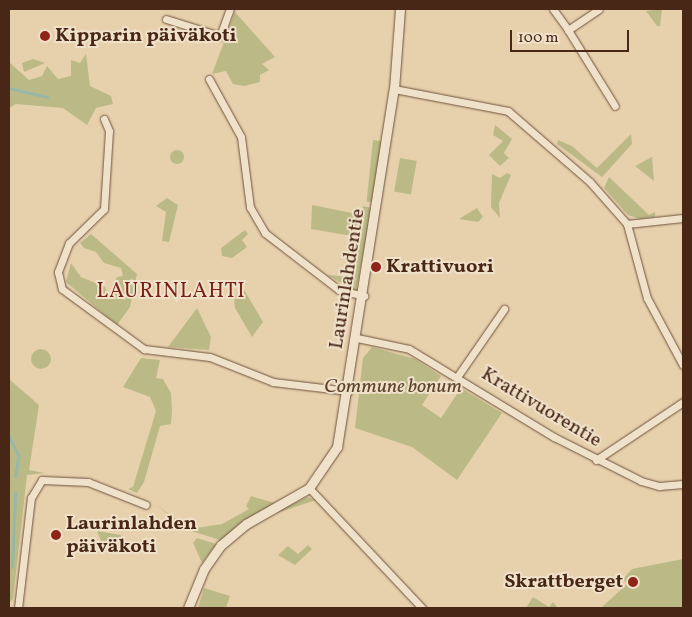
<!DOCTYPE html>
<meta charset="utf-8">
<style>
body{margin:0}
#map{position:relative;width:692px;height:617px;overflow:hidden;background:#e7d1ad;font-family:Vollkorn,serif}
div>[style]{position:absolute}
.green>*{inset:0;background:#bbba86;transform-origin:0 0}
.round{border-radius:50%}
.stream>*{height:2.5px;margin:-1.25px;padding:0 1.25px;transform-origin:1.25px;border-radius:1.25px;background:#97b7a8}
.roads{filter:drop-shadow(0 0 1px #70523c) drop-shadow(0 0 1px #70523c)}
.street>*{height:7px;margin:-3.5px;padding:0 3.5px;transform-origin:3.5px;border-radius:3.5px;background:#efe1ca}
.secondary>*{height:9px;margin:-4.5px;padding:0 4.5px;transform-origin:4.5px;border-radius:4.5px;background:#efe1ca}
.dots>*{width:14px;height:14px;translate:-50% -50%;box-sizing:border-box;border:2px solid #efe1ca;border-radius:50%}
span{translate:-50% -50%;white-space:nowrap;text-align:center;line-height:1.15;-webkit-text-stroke:4px #efe1ca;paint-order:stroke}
.poi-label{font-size:20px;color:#492717;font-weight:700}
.left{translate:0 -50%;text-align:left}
.right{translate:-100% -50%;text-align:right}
.street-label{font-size:20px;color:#492717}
.park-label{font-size:20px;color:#60442d;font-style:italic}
.neighbourhood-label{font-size:21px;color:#7a1f14;letter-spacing:1px}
.frame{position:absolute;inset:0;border:10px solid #492717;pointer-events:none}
.scale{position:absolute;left:510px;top:30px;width:119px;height:22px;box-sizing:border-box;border:2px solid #492717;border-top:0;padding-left:6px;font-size:15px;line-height:18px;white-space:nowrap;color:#492717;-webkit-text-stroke:4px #efe1ca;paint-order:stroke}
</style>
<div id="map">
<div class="green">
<div style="clip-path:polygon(662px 9px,660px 26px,657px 26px,646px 11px)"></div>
<div style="clip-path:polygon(235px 12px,275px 57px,262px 64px,269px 70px,260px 75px,260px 82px,244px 86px,233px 84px,226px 71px,212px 74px)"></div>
<div style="clip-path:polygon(86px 54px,90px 86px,111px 96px,113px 104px,96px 108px,87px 125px,63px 108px,16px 104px,9px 108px,9px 62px,29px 80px,42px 76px,47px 66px,58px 79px,71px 76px,71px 60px,80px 63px)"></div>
<div style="clip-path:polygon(33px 59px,45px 63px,24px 72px,22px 63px)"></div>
<div style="clip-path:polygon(495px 125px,512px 139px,504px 153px,509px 158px,500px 166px,489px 155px,503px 141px,493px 135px)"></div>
<div style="clip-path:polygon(631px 134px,632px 144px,602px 177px,557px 144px,558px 140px,572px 146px,597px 168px)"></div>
<div style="left:373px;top:140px;width:9px;height:62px;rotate:6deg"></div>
<div class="round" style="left:170px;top:150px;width:14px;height:14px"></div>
<div style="clip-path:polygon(652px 157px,654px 181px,635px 166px)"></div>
<div style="left:400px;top:158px;width:17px;height:34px;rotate:10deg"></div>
<div style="clip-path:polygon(507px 173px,511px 175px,499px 203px,500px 218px,491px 207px,492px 174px,500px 178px)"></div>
<div style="clip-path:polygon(609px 177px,649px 215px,655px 212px,655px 217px,640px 219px,628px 215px,604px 188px)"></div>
<div style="clip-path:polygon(167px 198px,178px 205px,169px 242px,162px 241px,166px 212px,156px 206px)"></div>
<div style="clip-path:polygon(312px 205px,362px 215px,363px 206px,372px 208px,356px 291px,327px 275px,352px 277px,358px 237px,311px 229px)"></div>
<div style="clip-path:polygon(477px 208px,483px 217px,478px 222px,459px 219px)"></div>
<div style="clip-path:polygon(245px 230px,248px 234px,242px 240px,247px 247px,232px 258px,222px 256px,221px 248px)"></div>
<div style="clip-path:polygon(91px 234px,137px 274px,130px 307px,117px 325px,66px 282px,71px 263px,81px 277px,105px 287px,109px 297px,117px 277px,123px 276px,121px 268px,104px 263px,96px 252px,84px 248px,80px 243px)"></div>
<div style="clip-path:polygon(243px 288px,263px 322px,252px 337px,235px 308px,234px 297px)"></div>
<div style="clip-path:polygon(197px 308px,211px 337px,209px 350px,168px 347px)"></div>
<div style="clip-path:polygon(372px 347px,415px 359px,441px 376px,422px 405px,441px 418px,461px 388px,502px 413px,457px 480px,412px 447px,355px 428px,363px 358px)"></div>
<div class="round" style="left:31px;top:349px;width:20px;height:20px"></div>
<div style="clip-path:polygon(141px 358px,160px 360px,156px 378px,163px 379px,171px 393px,172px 411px,171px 424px,160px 426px,144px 482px,137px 493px,128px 489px,133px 487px,156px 411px,150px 397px,123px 387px)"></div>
<div style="clip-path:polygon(9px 379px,39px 405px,29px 470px,45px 473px,27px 475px,13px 599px,9px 603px)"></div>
<div style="clip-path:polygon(251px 496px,275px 503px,220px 540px,188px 530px,155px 504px,190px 529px,222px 524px,249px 509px,246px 506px)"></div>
<div style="clip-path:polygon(307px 497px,316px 500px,277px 513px,277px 512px)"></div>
<div style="clip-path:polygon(97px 531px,121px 535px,120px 544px,101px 541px)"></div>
<div style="clip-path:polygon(197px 538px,216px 544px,202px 563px,193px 543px)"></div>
<div style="clip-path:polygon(308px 545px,312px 549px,295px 565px,278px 555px,288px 546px,298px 554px)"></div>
<div style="clip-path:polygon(683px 559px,683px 608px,601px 608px,627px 584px,623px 579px,632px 569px)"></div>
<div style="clip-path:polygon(204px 588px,230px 596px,226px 608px,198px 608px)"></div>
<div style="clip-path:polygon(533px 597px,549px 607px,553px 602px,557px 607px,526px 608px)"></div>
</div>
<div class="stream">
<div style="left:9px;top:88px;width:39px;rotate:13deg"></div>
<div style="left:9px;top:436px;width:22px;rotate:63deg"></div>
<div style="left:19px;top:456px;width:20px;rotate:99deg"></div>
<div style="left:12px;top:567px;width:73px;rotate:-87.6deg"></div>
</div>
<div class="roads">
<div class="street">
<div style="left:553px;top:9px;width:26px;rotate:54deg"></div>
<div style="left:568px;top:30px;width:37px;rotate:-34deg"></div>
<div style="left:166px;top:19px;width:57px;rotate:17.5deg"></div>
<div style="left:220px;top:36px;width:29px;rotate:-70deg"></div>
<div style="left:568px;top:30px;width:89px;rotate:58.3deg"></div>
<div style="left:209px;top:79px;width:66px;rotate:61.1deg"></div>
<div style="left:241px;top:137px;width:71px;rotate:82.7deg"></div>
<div style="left:250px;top:207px;width:30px;rotate:60deg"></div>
<div style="left:265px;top:233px;width:93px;rotate:37.6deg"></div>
<div style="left:339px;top:290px;width:26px;rotate:13deg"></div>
<div style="left:394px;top:89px;width:116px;rotate:10.9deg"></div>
<div style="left:508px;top:111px;width:108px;rotate:40.9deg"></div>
<div style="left:590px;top:182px;width:56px;rotate:48.6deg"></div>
<div style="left:627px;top:224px;width:77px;rotate:74.9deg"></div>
<div style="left:647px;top:298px;width:76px;rotate:61.8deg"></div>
<div style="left:104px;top:119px;width:13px;rotate:67deg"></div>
<div style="left:109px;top:131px;width:78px;rotate:93.7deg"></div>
<div style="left:104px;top:209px;width:49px;rotate:135.8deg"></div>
<div style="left:69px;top:243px;width:31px;rotate:111deg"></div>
<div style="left:58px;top:272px;width:17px;rotate:77deg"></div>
<div style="left:62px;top:289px;width:102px;rotate:36.2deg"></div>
<div style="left:144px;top:349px;width:66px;rotate:6.9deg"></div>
<div style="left:210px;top:357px;width:68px;rotate:21.6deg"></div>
<div style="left:273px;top:382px;width:76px;rotate:6.8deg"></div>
<div style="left:627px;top:224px;width:56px;rotate:-6.1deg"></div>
<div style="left:357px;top:338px;width:53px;rotate:11.9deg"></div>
<div style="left:409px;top:349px;width:170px;rotate:31.3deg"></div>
<div style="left:554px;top:437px;width:97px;rotate:26.8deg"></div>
<div style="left:641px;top:481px;width:19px;rotate:16deg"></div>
<div style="left:659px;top:486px;width:24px;rotate:-5deg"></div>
<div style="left:457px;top:377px;width:83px;rotate:-55.3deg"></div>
<div style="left:596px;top:460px;width:105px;rotate:-33.7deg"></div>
<div style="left:309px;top:488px;width:165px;rotate:46.7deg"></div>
<div style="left:18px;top:608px;width:111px;rotate:-83.3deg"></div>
<div style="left:31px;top:498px;width:21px;rotate:-59deg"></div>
<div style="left:42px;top:480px;width:46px;rotate:2.5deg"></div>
<div style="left:88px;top:482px;width:62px;rotate:21.6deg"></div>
</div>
<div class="secondary">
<div style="left:188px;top:608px;width:42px;rotate:-67.7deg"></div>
<div style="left:204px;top:569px;width:29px;rotate:-55deg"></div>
<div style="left:221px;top:545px;width:33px;rotate:-40deg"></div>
<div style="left:246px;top:524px;width:73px;rotate:-29.7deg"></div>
<div style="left:309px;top:488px;width:50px;rotate:-55.7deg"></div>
<div style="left:337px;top:447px;width:363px;rotate:-81deg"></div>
<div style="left:394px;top:89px;width:80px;rotate:-85.7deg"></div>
</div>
</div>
<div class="dots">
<div style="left:45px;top:36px;background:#8f2418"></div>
<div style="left:376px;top:267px;background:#8f2418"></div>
<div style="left:56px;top:535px;background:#8f2418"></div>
<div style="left:633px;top:582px;background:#8f2418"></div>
</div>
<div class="poi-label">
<span class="left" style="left:55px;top:36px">Kipparin päiväkoti</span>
<span class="left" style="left:386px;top:267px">Krattivuori</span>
<span class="left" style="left:66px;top:536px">Laurinlahden<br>päiväkoti</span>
<span class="right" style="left:623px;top:582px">Skrattberget</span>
</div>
<div class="street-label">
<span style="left:348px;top:279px;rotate:-81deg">Laurinlahdentie</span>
<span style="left:541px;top:408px;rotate:31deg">Krattivuorentie</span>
</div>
<div class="park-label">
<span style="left:393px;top:387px">Commune bonum</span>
</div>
<div class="neighbourhood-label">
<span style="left:171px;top:292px">LAURINLAHTI</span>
</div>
<div class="frame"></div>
<div class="scale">100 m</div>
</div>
